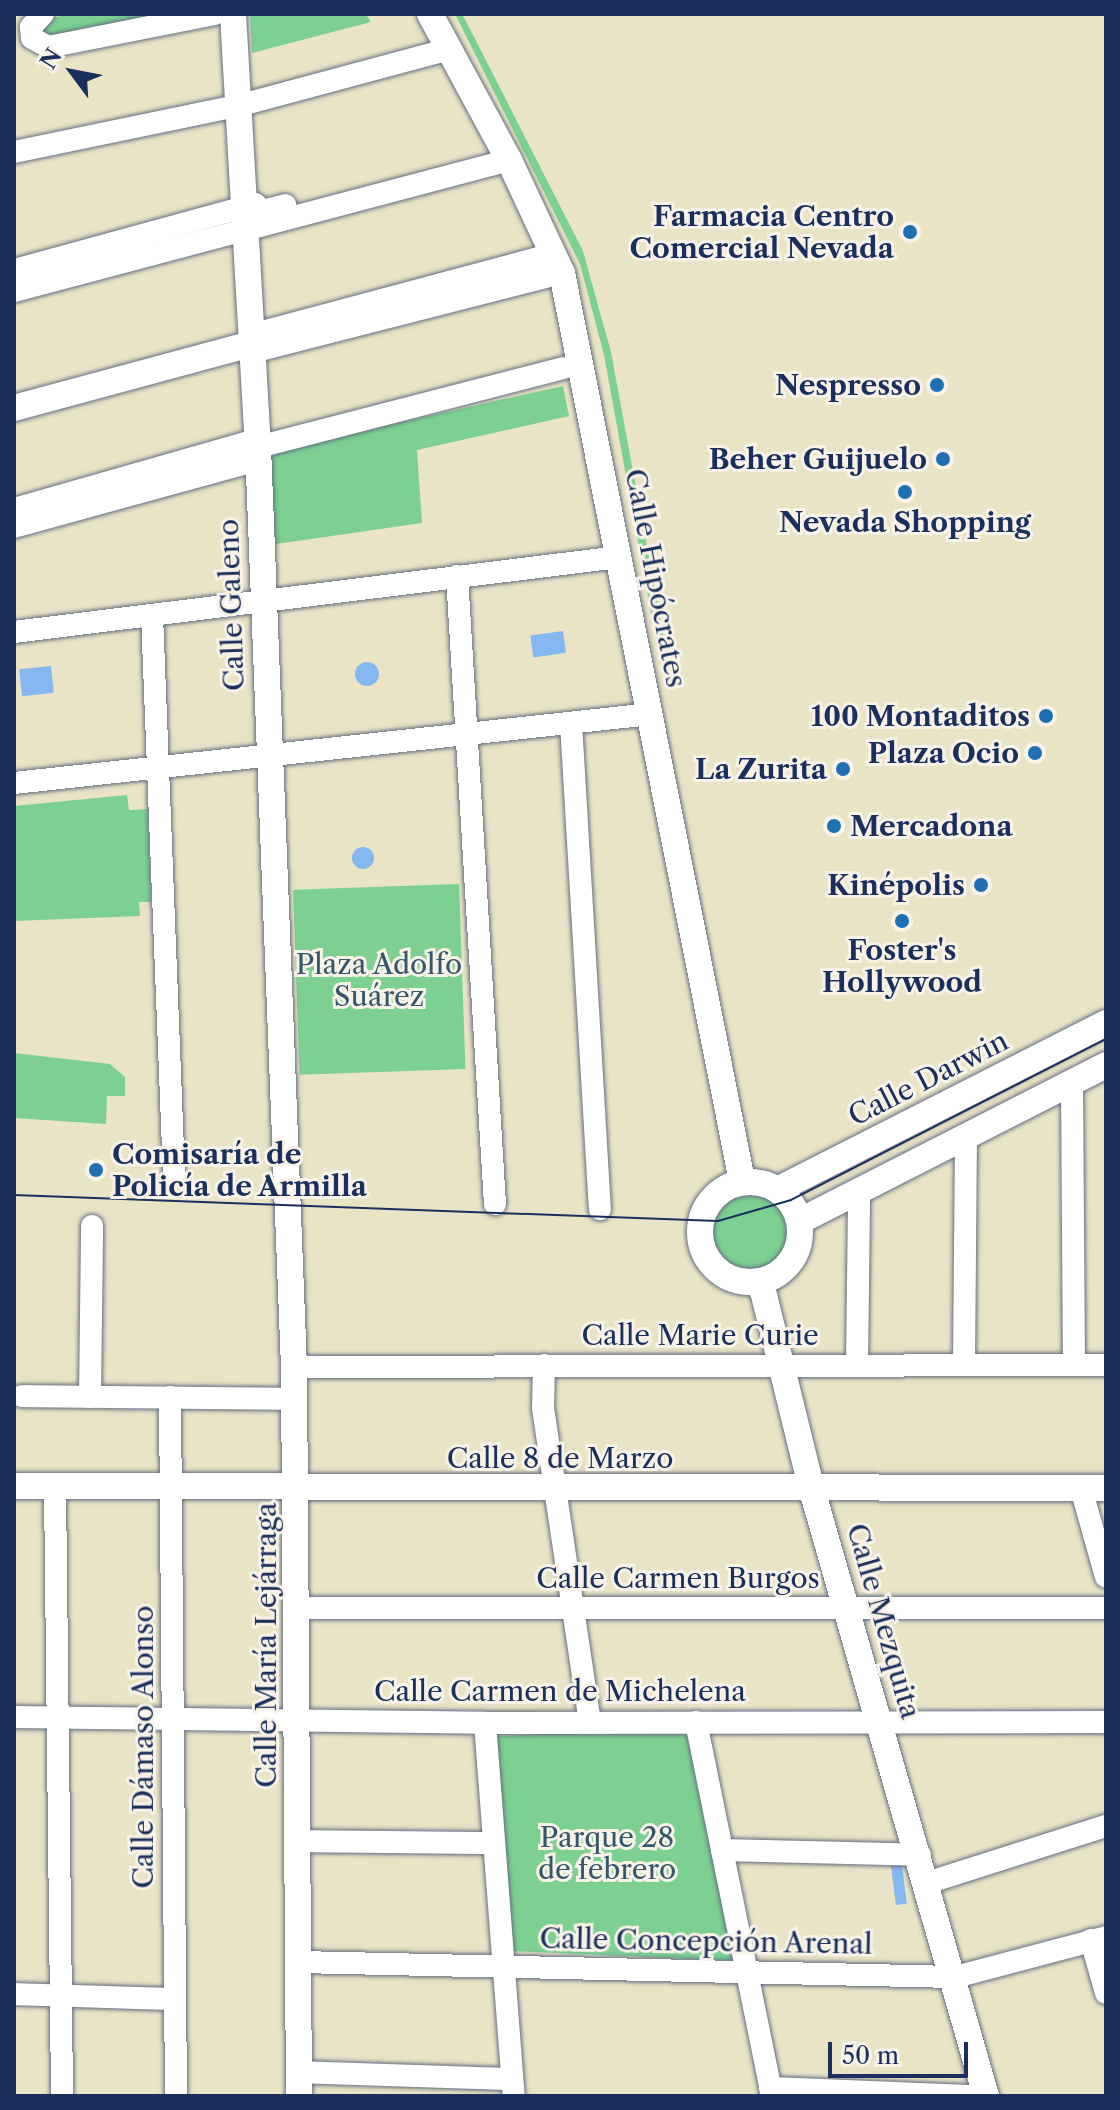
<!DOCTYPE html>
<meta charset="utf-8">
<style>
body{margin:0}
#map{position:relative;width:1120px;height:2110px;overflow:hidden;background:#eae4c6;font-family:"Libre Caslon Text",serif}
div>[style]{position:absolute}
.green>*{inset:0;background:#7dd092;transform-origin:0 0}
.round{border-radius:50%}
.water>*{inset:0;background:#85b7f1;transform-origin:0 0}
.roads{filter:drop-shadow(0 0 2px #636e82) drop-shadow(0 0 2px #636e82)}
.minor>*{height:22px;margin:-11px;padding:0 11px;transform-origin:11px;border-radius:11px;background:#fff}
.tertiary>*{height:26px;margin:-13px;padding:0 13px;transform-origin:13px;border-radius:13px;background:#fff}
.tertiary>.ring{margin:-13px;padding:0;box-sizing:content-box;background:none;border:26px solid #fff;border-radius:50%}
.tram>*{height:2px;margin:-1px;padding:0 1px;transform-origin:1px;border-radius:1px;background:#1b2f5e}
.dots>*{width:22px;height:22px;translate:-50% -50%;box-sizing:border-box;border:4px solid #f7f3e8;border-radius:50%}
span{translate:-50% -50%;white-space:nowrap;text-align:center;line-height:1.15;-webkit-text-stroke:6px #f7f3e8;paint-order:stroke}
.poi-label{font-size:28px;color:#1b2f5e;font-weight:700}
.right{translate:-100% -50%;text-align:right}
.left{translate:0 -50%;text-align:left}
.street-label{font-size:28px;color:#1b2f5e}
.park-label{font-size:28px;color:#34576b}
.frame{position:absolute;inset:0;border:16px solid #1b2f5e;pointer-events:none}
.north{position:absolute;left:32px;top:32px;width:80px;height:80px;-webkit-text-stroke:6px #f7f3e8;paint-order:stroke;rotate:302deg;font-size:22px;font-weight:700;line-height:32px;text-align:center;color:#1b2f5e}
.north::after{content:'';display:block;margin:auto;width:28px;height:36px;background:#1b2f5e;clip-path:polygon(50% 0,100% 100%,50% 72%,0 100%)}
.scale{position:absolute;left:828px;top:2042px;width:140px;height:36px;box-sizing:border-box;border:4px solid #1b2f5e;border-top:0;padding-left:10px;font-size:24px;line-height:28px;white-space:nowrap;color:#1b2f5e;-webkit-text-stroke:6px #f7f3e8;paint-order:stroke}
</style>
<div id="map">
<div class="green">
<div style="clip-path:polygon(70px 14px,187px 14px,46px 40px,39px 25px,43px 20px)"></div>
<div style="clip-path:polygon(250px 14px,366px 14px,371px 22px,252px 53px)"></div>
<div style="clip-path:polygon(455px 14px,462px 14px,470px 29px,583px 251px,611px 352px,664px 639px,656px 640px,604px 355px,580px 264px)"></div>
<div style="clip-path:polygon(563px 386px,569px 416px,417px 450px,422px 523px,276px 544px,268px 452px)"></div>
<div style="clip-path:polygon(127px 795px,129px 810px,148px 809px,151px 902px,139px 902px,140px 916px,14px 921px,14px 806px)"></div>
<div style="left:459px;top:884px;width:185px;height:166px;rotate:88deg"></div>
<div style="clip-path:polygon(14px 1053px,110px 1064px,125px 1077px,125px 1096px,107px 1096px,106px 1124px,14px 1118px)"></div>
<div class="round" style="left:709px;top:1191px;width:82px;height:82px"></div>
<div style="clip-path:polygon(687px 1729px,733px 1961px,511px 1951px,496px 1736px)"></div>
</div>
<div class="water">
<div style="left:563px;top:631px;width:22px;height:33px;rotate:82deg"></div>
<div class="round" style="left:355px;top:662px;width:24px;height:24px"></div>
<div style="left:51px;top:666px;width:27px;height:32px;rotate:84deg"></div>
<div class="round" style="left:352px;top:847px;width:22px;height:22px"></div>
<div style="left:902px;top:1865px;width:39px;height:11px;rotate:83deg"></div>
</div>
<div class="roads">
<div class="minor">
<div style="left:43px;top:14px;width:18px;rotate:133deg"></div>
<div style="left:31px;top:27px;width:11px;rotate:85deg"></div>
<div style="left:32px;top:38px;width:18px;rotate:29deg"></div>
<div style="left:48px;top:47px;width:170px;rotate:-11.2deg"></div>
<div style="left:14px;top:152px;width:232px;rotate:-11.7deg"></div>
<div style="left:241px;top:105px;width:216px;rotate:-15deg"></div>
<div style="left:14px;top:270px;width:250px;rotate:-15.3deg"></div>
<div style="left:255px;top:204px;width:11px;rotate:41deg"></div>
<div style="left:263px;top:211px;width:23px;rotate:-15deg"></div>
<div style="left:14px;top:291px;width:512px;rotate:-14.82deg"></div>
<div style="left:251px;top:335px;width:314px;rotate:-15deg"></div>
<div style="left:252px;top:352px;width:320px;rotate:-14.3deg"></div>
<div style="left:258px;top:447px;width:315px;rotate:-14.5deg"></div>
<div style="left:14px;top:509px;width:253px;rotate:-15.9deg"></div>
<div style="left:14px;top:527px;width:253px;rotate:-15.4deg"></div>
<div style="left:457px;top:576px;width:629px;rotate:86.54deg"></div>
<div style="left:152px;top:615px;width:560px;rotate:87.75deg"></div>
<div style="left:14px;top:632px;width:610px;rotate:-7.07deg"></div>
<div style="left:571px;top:723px;width:487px;rotate:86.6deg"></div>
<div style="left:14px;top:783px;width:641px;rotate:-6.18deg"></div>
<div style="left:1072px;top:1082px;width:282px;rotate:89.6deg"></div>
<div style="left:544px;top:1365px;width:43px;rotate:91.3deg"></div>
<div style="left:543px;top:1408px;width:318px;rotate:81.5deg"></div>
<div style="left:857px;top:1365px;width:175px;rotate:-89.3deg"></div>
<div style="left:964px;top:1365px;width:229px;rotate:-89.5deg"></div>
<div style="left:294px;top:1367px;width:812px;rotate:-0.14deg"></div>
<div style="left:22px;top:1396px;width:273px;rotate:0.6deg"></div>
<div style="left:90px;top:1397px;width:171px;rotate:-89.3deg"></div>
<div style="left:170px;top:1397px;width:699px;rotate:89.51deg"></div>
<div style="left:55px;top:1486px;width:610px;rotate:89.34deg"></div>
<div style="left:1081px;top:1488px;width:92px;rotate:74.3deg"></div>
<div style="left:298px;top:1608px;width:808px"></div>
<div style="left:14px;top:1717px;width:471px;rotate:0.7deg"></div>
<div style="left:485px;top:1723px;width:621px;rotate:-0.09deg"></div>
<div style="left:696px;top:1722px;width:382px;rotate:78.5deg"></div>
<div style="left:485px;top:1723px;width:374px;rotate:85.6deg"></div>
<div style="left:299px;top:1841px;width:195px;rotate:0.6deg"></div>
<div style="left:722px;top:1850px;width:198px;rotate:1.4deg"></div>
<div style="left:927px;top:1883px;width:188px;rotate:-17.7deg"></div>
<div style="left:1091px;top:1940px;width:55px;rotate:74.2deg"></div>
<div style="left:299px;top:1962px;width:656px;rotate:1.31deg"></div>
<div style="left:955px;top:1977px;width:156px;rotate:-14.8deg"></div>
<div style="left:14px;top:1994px;width:161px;rotate:1.8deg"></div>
<div style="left:299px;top:2072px;width:213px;rotate:1.9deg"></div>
<div style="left:770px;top:2088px;width:200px;rotate:2.3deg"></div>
</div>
<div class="tertiary">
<div style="left:233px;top:14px;width:434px;rotate:86.7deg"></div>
<div style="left:258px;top:447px;width:921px;rotate:87.76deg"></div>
<div style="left:294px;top:1367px;width:729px;rotate:89.61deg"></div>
<div style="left:430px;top:14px;width:166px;rotate:61.6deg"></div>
<div style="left:509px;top:160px;width:125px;rotate:64.9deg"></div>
<div style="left:562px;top:273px;width:926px;rotate:78.79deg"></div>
<div style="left:14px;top:408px;width:245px;rotate:-15.1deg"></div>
<div class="ring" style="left:700px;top:1182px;width:74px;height:74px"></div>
<div style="left:779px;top:1189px;width:367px;rotate:-26.9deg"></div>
<div style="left:800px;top:1221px;width:343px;rotate:-27deg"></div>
<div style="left:756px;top:1282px;width:11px;rotate:52deg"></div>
<div style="left:763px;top:1291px;width:205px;rotate:76.2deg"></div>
<div style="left:812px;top:1490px;width:630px;rotate:73.98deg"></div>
<div style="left:14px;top:1486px;width:1092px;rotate:0.1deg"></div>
</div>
</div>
<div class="tram">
<div style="left:14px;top:1195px;width:704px;rotate:2.12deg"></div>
<div style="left:718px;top:1221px;width:76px;rotate:-16deg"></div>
<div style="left:791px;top:1200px;width:354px;rotate:-27.1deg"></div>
</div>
<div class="dots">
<div style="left:910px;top:232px;background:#1f6fb2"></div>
<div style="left:937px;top:385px;background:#1f6fb2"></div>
<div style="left:943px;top:459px;background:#1f6fb2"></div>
<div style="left:905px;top:492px;background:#1f6fb2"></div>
<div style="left:1046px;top:716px;background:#1f6fb2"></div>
<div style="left:1035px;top:753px;background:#1f6fb2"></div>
<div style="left:843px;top:769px;background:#1f6fb2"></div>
<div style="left:834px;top:826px;background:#1f6fb2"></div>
<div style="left:981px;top:885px;background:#1f6fb2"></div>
<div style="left:902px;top:921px;background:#1f6fb2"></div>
<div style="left:96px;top:1170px;background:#1f6fb2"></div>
</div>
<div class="poi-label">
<span class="right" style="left:894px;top:232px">Farmacia Centro<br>Comercial Nevada</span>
<span class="right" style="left:921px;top:385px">Nespresso</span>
<span class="right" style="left:927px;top:459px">Beher Guijuelo</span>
<span style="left:905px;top:522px">Nevada Shopping</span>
<span class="right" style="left:1030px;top:716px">100 Montaditos</span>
<span class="right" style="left:1019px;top:753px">Plaza Ocio</span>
<span class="right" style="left:827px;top:769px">La Zurita</span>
<span class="left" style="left:850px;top:826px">Mercadona</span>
<span class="right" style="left:965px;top:885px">Kinépolis</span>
<span style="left:902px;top:966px">Foster's<br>Hollywood</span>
<span class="left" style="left:112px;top:1170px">Comisaría de<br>Policía de Armilla</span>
</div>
<div class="street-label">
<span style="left:656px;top:578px;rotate:79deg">Calle Hipócrates</span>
<span style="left:231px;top:605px;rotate:-92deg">Calle Galeno</span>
<span style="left:928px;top:1078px;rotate:-27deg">Calle Darwin</span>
<span style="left:700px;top:1335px">Calle Marie Curie</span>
<span style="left:560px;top:1458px">Calle 8 de Marzo</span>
<span style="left:678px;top:1578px">Calle Carmen Burgos</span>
<span style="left:884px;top:1621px;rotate:74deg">Calle Mezquita</span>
<span style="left:266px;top:1645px;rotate:-90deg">Calle María Lejárraga</span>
<span style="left:560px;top:1691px">Calle Carmen de Michelena</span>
<span style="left:143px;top:1747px;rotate:-90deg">Calle Dámaso Alonso</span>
<span style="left:706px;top:1941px;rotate:1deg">Calle Concepción Arenal</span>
</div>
<div class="park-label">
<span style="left:379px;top:980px">Plaza Adolfo<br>Suárez</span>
<span style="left:607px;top:1853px">Parque 28<br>de febrero</span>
</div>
<div class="frame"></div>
<div class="north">N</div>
<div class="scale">50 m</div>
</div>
